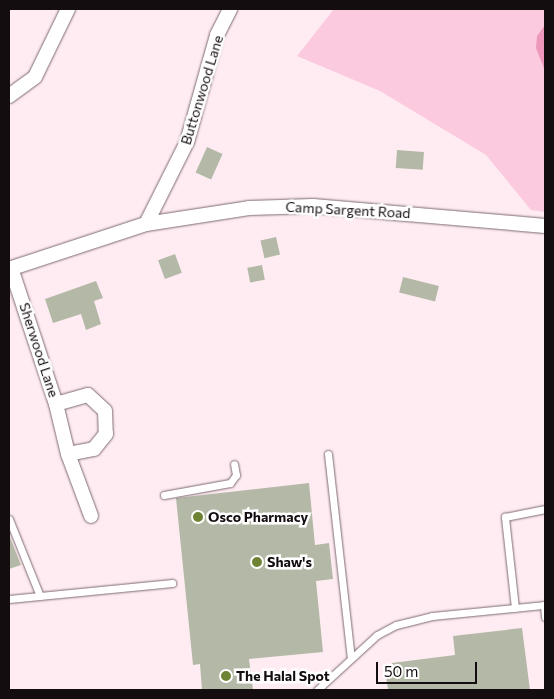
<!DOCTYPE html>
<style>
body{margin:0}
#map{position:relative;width:554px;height:699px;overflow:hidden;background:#ffecf3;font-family:Commissioner,sans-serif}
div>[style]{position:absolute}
.green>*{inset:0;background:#fccade}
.water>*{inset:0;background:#ed98bc}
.building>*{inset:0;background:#b3b9a6;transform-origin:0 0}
.roads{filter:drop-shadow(0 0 1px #7e6a71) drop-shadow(0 0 1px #7e6a71)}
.service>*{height:7px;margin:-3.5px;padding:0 3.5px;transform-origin:3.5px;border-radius:3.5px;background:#fff}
.minor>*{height:14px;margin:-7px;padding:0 7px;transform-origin:7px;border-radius:7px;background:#fff}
.dots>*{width:14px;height:14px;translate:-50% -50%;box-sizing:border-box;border:2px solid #fff;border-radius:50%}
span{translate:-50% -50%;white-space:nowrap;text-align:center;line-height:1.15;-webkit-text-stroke:5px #fff;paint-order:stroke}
.street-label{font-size:14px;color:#140d10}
.poi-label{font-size:14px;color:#140d10;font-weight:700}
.left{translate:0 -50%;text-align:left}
.frame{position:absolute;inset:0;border:10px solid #140d10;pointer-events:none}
.scale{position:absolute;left:376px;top:662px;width:101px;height:22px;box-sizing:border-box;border:2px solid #140d10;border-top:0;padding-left:6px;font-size:15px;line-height:18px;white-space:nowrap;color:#140d10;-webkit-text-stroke:4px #fff;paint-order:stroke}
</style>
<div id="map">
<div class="green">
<div style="clip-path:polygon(334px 9px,545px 9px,545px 212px,531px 210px,486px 155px,380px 91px,297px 56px)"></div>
</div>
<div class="water">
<div style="clip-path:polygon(545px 25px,545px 71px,536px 48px,537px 36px)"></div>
</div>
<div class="building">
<div style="left:207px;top:147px;width:17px;height:28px;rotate:24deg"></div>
<div style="left:397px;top:150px;width:27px;height:18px;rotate:4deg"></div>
<div style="left:276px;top:237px;width:18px;height:16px;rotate:77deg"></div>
<div style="left:175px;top:254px;width:20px;height:18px;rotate:70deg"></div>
<div style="left:262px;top:265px;width:15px;height:15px;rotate:79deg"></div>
<div style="left:403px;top:277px;width:37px;height:16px;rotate:14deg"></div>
<div style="clip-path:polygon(96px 281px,103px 298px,94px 301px,101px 324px,86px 330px,81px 314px,53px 323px,45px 299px)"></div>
<div style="clip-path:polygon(309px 483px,315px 545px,329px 543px,333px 579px,316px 581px,323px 652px,249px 659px,253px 690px,202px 690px,200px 664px,193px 665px,176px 498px)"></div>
<div style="clip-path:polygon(9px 535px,21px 565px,9px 569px)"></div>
<div style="clip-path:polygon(522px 628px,530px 690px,388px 690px,386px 676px,391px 675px,392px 663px,455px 655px,453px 636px)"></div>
</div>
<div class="roads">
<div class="service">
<div style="left:328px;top:454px;width:205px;rotate:83.6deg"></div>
<div style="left:164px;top:495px;width:67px;rotate:-10.3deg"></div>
<div style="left:230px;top:483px;width:10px;rotate:-53deg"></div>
<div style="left:236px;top:475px;width:11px;rotate:-100deg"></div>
<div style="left:9px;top:519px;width:83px;rotate:68.1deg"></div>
<div style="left:9px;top:599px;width:164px;rotate:-5.6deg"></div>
<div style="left:544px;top:605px;width:12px;rotate:85deg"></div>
<div style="left:515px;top:608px;width:92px;rotate:-96.3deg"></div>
<div style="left:505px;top:517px;width:41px;rotate:-11.3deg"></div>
<div style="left:317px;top:690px;width:81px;rotate:-42.5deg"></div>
<div style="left:377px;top:635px;width:21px;rotate:-28deg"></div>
<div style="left:396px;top:625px;width:37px;rotate:-14deg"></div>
<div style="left:432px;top:616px;width:114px;rotate:-5.6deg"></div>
</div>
<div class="minor">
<div style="left:9px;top:96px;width:32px;rotate:-36deg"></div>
<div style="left:35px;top:77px;width:76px;rotate:-64.1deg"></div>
<div style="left:146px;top:224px;width:92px;rotate:-63.4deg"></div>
<div style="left:187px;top:142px;width:111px;rotate:-74.3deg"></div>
<div style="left:217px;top:35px;width:29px;rotate:-63deg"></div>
<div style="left:11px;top:268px;width:143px;rotate:71.7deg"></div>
<div style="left:9px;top:269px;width:144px;rotate:-18.2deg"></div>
<div style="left:146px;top:224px;width:104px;rotate:-8.8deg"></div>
<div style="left:249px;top:208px;width:64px;rotate:-1.8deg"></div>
<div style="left:313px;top:206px;width:233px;rotate:4.9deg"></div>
<div style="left:88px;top:395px;width:23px;rotate:43deg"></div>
<div style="left:105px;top:411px;width:23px;rotate:88deg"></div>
<div style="left:106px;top:434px;width:19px;rotate:129deg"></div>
<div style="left:94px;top:449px;width:26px;rotate:169deg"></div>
<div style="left:68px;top:454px;width:51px;rotate:-103.5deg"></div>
<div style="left:56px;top:404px;width:33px;rotate:-16deg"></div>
<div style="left:68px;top:454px;width:66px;rotate:69.6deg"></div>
</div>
</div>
<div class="dots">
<div style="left:198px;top:517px;background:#6f8334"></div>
<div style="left:257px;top:562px;background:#6f8334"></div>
<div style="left:226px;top:676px;background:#6f8334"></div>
</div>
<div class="street-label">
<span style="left:202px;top:90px;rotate:-73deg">Buttonwood Lane</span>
<span style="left:348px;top:210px;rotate:3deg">Camp Sargent Road</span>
<span style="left:39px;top:350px;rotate:72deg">Sherwood Lane</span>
</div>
<div class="poi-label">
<span class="left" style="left:208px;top:517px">Osco Pharmacy</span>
<span class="left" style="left:267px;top:562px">Shaw's</span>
<span class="left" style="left:236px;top:676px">The Halal Spot</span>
</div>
<div class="frame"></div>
<div class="scale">50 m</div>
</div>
